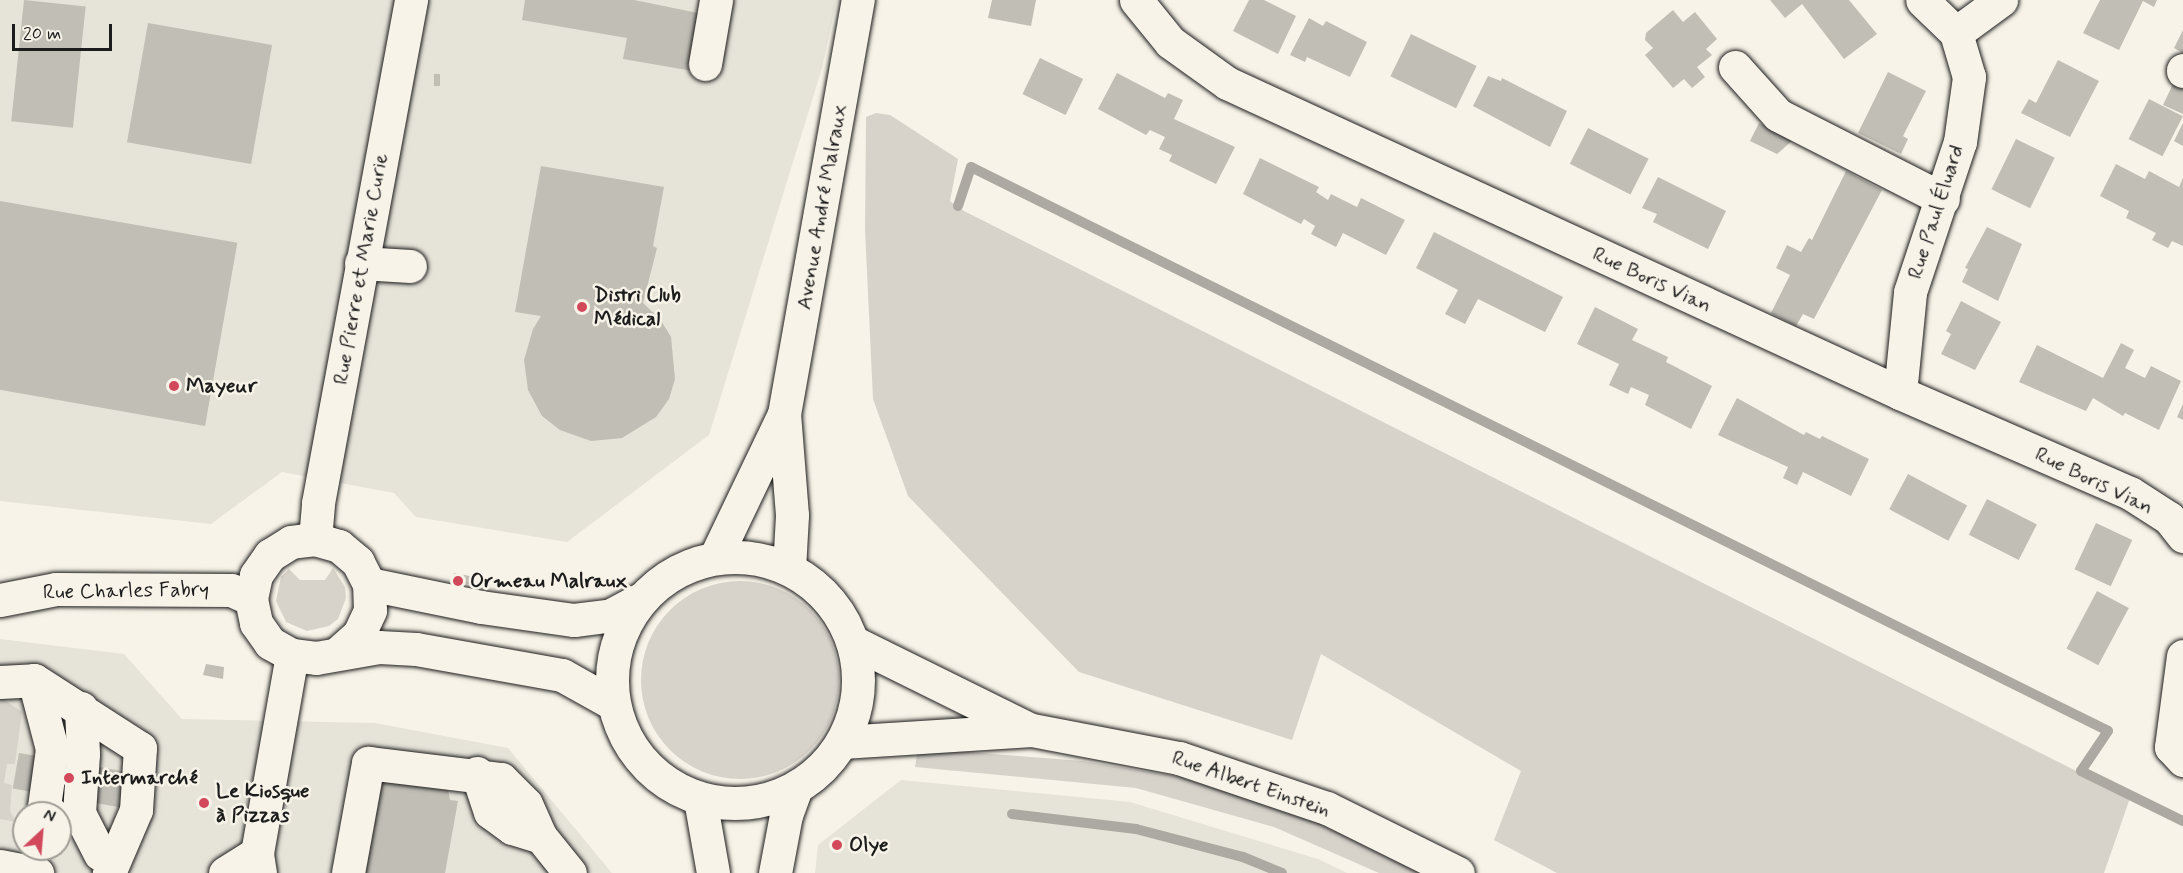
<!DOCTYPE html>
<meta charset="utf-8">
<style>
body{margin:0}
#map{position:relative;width:2183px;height:873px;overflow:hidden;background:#f7f3e8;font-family:Mynerve,sans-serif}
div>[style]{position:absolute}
.built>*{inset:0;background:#e6e3d9}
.green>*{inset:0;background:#d7d3cb}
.round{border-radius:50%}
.stream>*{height:10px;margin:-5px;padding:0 5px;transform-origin:5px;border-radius:5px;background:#aca9a2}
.building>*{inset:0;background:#c0beb5;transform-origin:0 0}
.roads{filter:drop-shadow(0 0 2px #1c1c1c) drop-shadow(0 0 2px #1c1c1c)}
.minor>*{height:33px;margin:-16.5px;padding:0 16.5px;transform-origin:16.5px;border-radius:16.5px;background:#f7f3e8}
.minor>.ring{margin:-16.5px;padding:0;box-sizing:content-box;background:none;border:33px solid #f7f3e8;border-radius:50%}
.major>*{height:33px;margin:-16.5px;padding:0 16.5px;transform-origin:16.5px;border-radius:16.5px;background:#f7f3e8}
.dots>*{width:16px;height:16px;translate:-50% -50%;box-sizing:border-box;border:3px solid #f7f3e8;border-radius:50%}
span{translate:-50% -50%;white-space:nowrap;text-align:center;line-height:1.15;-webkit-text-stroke:5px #f7f3e8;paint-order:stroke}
.street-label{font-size:21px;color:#1c1c1c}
.poi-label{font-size:21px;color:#1c1c1c;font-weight:700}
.left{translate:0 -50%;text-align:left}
.north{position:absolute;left:12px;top:801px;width:60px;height:60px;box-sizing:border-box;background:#f7f3e8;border:2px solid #9f9d96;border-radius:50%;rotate:26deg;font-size:16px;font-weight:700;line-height:24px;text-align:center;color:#1c1c1c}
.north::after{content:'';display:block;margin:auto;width:21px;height:27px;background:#d1495b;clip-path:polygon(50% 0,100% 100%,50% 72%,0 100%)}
.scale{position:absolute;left:12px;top:24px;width:100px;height:27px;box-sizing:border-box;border:3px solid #1c1c1c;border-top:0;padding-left:8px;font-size:18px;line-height:21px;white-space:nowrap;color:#1c1c1c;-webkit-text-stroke:4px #f7f3e8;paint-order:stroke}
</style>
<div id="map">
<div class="built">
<div style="clip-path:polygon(0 0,837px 0,822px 68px,709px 435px,567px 542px,416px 517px,394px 493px,282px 472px,211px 524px,0 501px)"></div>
<div style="clip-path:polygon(evenodd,0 639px,124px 654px,182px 719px,375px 723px,508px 748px,612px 873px,0 873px,0 639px,24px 813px,60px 813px,60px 849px,24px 849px,24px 813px)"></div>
<div style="clip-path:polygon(901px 780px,1130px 802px,1318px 859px,1347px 873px,815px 873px,818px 845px)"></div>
</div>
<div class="green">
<div style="clip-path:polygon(876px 113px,890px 115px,958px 159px,950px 201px,964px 211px,2130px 798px,2104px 873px,1557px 873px,1494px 840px,1521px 771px,1321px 654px,1292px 740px,1079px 672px,908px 496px,873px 399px,865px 230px,866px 117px)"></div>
<div style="clip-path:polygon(333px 568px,345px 587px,346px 598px,338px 619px,329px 626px,307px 631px,286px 622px,276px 601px,281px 577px,289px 569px,300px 580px,325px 580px)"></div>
<div class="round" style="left:641px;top:581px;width:198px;height:198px"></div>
<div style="clip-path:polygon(0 697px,22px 712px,15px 764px,7px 764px,4px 783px,12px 785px,10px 811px,16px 822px,0 819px)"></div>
<div style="clip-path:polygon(918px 748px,1082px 761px,1187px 778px,1301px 815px,1427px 873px,1379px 873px,1274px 827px,1136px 788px,915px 767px)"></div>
</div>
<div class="stream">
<div style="left:958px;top:206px;width:41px;rotate:-71.6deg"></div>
<div style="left:971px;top:167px;width:1269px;rotate:26.38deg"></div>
<div style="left:2108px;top:731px;width:48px;rotate:124deg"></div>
<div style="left:2081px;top:771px;width:114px;rotate:26.1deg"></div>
<div style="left:1012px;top:814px;width:125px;rotate:6.9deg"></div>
<div style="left:1136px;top:829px;width:111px;rotate:14.7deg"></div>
<div style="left:1243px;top:857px;width:42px;rotate:22.3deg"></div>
</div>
<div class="building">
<div style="left:24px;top:0;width:62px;height:122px;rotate:6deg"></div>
<div style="clip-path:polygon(525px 0,634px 0,703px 14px,693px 71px,623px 59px,627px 38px,522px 20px)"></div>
<div style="clip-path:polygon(992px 0,1036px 0,1031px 26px,988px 18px)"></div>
<div style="clip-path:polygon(1249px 0,1264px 0,1296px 16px,1278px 54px,1233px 31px)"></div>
<div style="clip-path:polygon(1770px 0,1849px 0,1877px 34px,1844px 59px,1802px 4px,1785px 18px)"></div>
<div style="clip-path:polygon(2100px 0,2157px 0,2154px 7px,2143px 1px,2119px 50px,2083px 33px)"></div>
<div style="clip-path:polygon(1673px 10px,1683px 22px,1695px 12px,1717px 39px,1706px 49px,1712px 55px,1697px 67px,1705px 77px,1692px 88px,1684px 79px,1673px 88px,1645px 55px,1653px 48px,1645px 40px,1646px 33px)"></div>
<div style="clip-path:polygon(1309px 18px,1323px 26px,1326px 21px,1367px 42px,1350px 77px,1307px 57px,1305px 62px,1290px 55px)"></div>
<div style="left:148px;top:23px;width:126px;height:121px;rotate:10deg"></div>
<div style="clip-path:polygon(2183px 30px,2183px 53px,2174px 48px)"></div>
<div style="left:1411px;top:34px;width:73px;height:47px;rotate:26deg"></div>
<div style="left:1040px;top:58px;width:48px;height:40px;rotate:26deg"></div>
<div style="clip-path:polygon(2058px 60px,2099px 81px,2070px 137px,2021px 113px,2029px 99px,2036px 103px)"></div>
<div style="clip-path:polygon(1888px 72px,1926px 91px,1903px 136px,1908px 139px,1901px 154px,1858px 133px)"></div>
<div style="clip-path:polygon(1117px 73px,1165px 98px,1168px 93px,1183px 100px,1174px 119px,1235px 147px,1216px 184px,1169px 161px,1172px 155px,1159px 149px,1165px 137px,1150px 130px,1146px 135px,1098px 109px)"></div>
<div style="left:434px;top:74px;width:6px;height:12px"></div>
<div style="clip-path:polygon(1488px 76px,1501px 81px,1502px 78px,1567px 111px,1550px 147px,1473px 106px)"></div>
<div style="clip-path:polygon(2173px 84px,2183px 89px,2183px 114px,2163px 105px)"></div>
<div style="left:2149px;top:99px;width:38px;height:45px;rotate:27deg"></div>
<div style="clip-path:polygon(1759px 123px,1793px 140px,1777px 154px,1750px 141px)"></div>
<div style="clip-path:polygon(2183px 123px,2183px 146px,2174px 141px)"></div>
<div style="left:1588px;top:128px;width:68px;height:40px;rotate:27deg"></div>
<div style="left:2016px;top:139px;width:43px;height:56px;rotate:26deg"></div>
<div style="clip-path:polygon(1260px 158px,1319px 187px,1316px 192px,1328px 200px,1331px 194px,1357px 207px,1361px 198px,1405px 220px,1386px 255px,1343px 233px,1336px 247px,1311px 234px,1315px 226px,1304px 219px,1301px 224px,1243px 194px)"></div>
<div style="clip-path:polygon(2116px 164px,2145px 179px,2149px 171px,2179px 187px,2183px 178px,2183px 246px,2172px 241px,2168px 248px,2152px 240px,2156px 233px,2126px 218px,2129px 211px,2100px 196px)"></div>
<div style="clip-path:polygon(541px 166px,664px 187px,653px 246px,657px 248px,643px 303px,660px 319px,671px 337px,675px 379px,669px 399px,656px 417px,622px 438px,591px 441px,560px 430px,542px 416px,528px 390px,524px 360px,533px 329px,541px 316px,515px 312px)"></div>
<div style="clip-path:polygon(1846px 171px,1882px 190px,1814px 319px,1803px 314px,1796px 326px,1771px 313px,1790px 275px,1776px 268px,1787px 245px,1801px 252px,1809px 238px,1812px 240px)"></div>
<div style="clip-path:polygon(1658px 177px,1726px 211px,1708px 249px,1653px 222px,1657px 214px,1642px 208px)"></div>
<div style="left:0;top:201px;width:241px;height:186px;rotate:10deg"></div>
<div style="clip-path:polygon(1987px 227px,2022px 244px,1998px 301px,1962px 282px,1968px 269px,1965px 268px)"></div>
<div style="clip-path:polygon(1434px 232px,1563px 297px,1545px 332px,1478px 299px,1465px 324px,1445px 314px,1458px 290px,1416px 268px)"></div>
<div style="clip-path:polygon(1961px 301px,2001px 322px,1975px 370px,1941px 354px,1951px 334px,1946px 331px)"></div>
<div style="clip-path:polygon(1595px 307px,1638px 329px,1632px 340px,1668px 357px,1666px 362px,1712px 386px,1691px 429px,1645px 405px,1649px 395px,1631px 387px,1628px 394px,1609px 385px,1619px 364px,1577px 344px)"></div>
<div style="clip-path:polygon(2121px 343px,2134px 350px,2125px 368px,2145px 378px,2151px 366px,2181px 381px,2159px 430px,2125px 413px,2123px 416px,2093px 398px,2086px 411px,2019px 382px,2037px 345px,2103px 378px)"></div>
<div style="clip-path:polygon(1737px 398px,1804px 435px,1806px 432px,1820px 439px,1822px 436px,1869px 459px,1851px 496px,1803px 472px,1797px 485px,1783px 478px,1788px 467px,1718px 435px)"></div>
<div style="clip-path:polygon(2183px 404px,2183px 420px,2177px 417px)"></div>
<div style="left:1908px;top:474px;width:67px;height:40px;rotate:28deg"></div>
<div style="left:1987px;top:499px;width:56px;height:40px;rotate:27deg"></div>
<div style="left:2096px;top:523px;width:40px;height:51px;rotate:25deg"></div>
<div style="left:454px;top:573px;width:20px;height:8px;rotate:11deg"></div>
<div style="left:2097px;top:591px;width:36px;height:65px;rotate:28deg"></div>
<div style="clip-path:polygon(206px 664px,224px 667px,223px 679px,203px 675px)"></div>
<div style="left:19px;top:753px;width:113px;height:36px;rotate:10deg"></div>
<div style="clip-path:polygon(381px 780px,447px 784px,450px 800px,458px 801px,445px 873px,356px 873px)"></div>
<div style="clip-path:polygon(839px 839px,843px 844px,836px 851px,831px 846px)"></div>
</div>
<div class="roads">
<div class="minor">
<div style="left:1136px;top:0;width:54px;rotate:51deg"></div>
<div style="left:1170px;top:42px;width:70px;rotate:35.7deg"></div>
<div style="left:1227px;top:83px;width:741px;rotate:24.73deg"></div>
<div style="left:1900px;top:393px;width:251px;rotate:23.5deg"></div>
<div style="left:2130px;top:493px;width:46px;rotate:32.7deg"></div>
<div style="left:2169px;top:518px;width:23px;rotate:52deg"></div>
<div style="left:1956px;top:33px;width:56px;rotate:-36.3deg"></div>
<div style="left:705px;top:64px;width:65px;rotate:-80.2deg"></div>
<div style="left:1735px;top:67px;width:64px;rotate:48.1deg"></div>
<div style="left:1778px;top:115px;width:185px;rotate:27deg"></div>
<div style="left:2183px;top:70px;width:1px;rotate:90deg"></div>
<div style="left:361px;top:263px;width:49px;rotate:3.5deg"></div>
<div style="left:1900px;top:393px;width:101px;rotate:-84.3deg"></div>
<div style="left:1910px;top:292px;width:158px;rotate:-71.6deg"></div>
<div style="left:1960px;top:142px;width:66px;rotate:-82.1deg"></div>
<div style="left:1969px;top:77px;width:46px;rotate:-106.5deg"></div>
<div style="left:1956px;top:33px;width:47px;rotate:-135.9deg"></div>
<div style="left:315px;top:539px;width:36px;rotate:-85deg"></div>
<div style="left:318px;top:503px;width:512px;rotate:-79.52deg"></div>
<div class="ring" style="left:612px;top:557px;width:213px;height:213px"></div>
<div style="left:715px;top:558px;width:157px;rotate:-64.4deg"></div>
<div style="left:789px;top:569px;width:54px;rotate:-86.8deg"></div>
<div style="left:792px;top:515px;width:101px;rotate:-94.5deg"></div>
<div style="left:784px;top:414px;width:421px;rotate:-79.9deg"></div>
<div style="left:369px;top:584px;width:114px;rotate:11.6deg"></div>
<div style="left:481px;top:607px;width:94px;rotate:8deg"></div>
<div style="left:574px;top:620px;width:35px;rotate:-7deg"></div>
<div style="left:609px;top:616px;width:36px;rotate:-28deg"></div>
<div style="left:0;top:600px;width:57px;rotate:-11.1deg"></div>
<div style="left:56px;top:589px;width:175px;rotate:0.3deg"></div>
<div style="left:231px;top:590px;width:22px;rotate:24deg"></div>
<div style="left:853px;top:642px;width:194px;rotate:26.3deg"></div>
<div style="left:339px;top:652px;width:27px;rotate:-42deg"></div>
<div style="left:359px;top:634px;width:26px;rotate:-65deg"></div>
<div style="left:370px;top:610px;width:26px;rotate:-92deg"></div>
<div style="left:369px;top:584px;width:25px;rotate:-117deg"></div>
<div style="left:358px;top:562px;width:25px;rotate:-140deg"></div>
<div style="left:339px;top:546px;width:25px;rotate:-164deg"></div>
<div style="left:315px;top:539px;width:24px;rotate:173deg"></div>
<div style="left:291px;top:542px;width:25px;rotate:148deg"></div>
<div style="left:270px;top:555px;width:24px;rotate:125deg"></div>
<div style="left:256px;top:575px;width:25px;rotate:102deg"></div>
<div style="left:251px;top:599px;width:25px;rotate:78deg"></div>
<div style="left:256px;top:623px;width:24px;rotate:55deg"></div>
<div style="left:270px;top:643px;width:25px;rotate:29deg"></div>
<div style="left:292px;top:655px;width:24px;rotate:7deg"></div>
<div style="left:316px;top:658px;width:64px;rotate:-9.9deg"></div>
<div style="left:379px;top:647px;width:37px;rotate:3deg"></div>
<div style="left:416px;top:649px;width:148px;rotate:10.1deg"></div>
<div style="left:562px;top:675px;width:57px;rotate:29.2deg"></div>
<div style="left:2183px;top:656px;width:92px;rotate:97.5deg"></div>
<div style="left:2171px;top:747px;width:18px;rotate:47deg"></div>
<div style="left:34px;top:680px;width:71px;rotate:75.4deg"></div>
<div style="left:52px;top:749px;width:59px;rotate:97.9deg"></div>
<div style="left:44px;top:807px;width:9px;rotate:41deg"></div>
<div style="left:0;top:682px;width:34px;rotate:-3deg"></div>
<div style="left:34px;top:680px;width:126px;rotate:32.7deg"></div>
<div style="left:140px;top:748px;width:62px;rotate:93.7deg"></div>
<div style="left:136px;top:810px;width:69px;rotate:113.2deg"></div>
<div style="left:81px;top:708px;width:46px;rotate:87.5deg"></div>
<div style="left:83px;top:754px;width:59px;rotate:93.9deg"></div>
<div style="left:79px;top:813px;width:46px;rotate:62.9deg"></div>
<div style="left:842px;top:742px;width:190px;rotate:-3.6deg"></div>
<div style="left:1032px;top:730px;width:150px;rotate:10.8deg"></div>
<div style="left:1179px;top:758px;width:156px;rotate:18.7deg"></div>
<div style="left:1327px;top:808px;width:146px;rotate:26.4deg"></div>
<div style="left:477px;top:773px;width:41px;rotate:71.6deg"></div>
<div style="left:490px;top:812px;width:27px;rotate:36deg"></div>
<div style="left:512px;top:828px;width:30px;rotate:17deg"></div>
<div style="left:0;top:866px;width:38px;rotate:11deg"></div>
<div style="left:225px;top:873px;width:38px;rotate:-32deg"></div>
<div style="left:260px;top:873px;width:20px;rotate:-99deg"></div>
<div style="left:257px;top:853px;width:201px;rotate:-80deg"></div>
<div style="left:348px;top:873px;width:112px;rotate:-79.7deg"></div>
<div style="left:368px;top:763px;width:134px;rotate:6.9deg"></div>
<div style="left:501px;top:779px;width:35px;rotate:45deg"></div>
<div style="left:526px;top:804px;width:36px;rotate:66deg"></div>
<div style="left:541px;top:837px;width:46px;rotate:51.1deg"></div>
</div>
<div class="major">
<div style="left:700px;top:799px;width:75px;rotate:80deg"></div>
<div style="left:775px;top:873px;width:59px;rotate:-79.3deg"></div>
<div style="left:786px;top:815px;width:29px;rotate:-70deg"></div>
</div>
</div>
<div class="dots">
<div style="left:582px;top:307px;background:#d1495b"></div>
<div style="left:174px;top:386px;background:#d1495b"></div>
<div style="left:458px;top:581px;background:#d1495b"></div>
<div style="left:69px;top:778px;background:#d1495b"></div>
<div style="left:204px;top:803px;background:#d1495b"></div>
<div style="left:837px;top:845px;background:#d1495b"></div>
</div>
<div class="street-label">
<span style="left:822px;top:207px;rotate:-80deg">Avenue André Malraux</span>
<span style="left:1936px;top:212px;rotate:-72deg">Rue Paul Éluard</span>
<span style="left:361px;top:269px;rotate:-80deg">Rue Pierre et Marie Curie</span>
<span style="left:1652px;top:280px;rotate:25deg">Rue Boris Vian</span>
<span style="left:2094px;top:481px;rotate:26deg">Rue Boris Vian</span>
<span style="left:126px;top:591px;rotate:-1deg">Rue Charles Fabry</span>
<span style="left:1251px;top:784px;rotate:19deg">Rue Albert Einstein</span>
</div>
<div class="poi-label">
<span class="left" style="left:594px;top:307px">Distri Club<br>Médical</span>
<span class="left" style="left:186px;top:386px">Mayeur</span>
<span class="left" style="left:470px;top:581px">Ormeau Malraux</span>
<span class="left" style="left:81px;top:778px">Intermarché</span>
<span class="left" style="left:216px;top:803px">Le Kiosque<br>à Pizzas</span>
<span class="left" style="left:849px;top:845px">Olye</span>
</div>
<div class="north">N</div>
<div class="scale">20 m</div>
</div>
